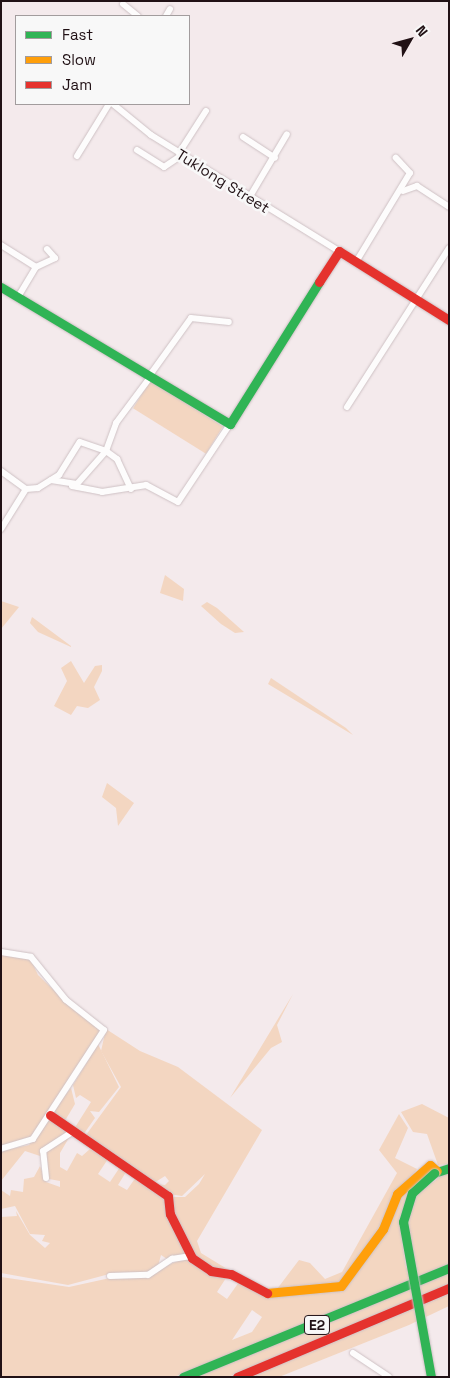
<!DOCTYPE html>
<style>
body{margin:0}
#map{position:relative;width:450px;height:1378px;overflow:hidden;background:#f4eaec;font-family:"Space Grotesk",sans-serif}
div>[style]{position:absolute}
.green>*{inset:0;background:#f3d6c1;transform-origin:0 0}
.roads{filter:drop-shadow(0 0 1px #cec1c4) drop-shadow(0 0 1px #cec1c4)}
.street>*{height:6px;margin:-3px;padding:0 3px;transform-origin:3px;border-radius:3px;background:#fdfcfc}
.fast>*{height:9px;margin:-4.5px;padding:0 4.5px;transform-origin:4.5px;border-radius:4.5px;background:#30b455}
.slow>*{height:9px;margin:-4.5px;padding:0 4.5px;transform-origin:4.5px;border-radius:4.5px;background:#ff9f0a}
.jam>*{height:9px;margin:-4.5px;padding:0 4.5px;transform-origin:4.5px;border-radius:4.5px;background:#e5322d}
.bridges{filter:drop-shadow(0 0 1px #cec1c4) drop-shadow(0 0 1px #cec1c4)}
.fast-bridge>*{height:9px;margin:-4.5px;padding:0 4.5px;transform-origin:4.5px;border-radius:4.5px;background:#30b455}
span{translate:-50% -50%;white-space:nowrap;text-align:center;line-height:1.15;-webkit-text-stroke:5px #f8f8f8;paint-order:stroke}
.shield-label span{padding:1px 4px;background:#f8f8f8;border:1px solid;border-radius:4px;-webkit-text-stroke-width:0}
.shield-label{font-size:14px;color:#211115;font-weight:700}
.street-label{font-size:15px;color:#211115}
.frame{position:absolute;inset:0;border:2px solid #211115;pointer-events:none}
.legend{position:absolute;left:15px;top:15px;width:175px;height:90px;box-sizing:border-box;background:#f8f8f8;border:1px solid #a29c9d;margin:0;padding:6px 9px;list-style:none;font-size:15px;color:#211115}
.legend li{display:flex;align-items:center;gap:10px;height:25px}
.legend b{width:25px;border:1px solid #a29c9d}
.north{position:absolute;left:385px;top:15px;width:50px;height:50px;-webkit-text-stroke:4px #f8f8f8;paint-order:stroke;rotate:52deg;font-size:14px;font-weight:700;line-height:20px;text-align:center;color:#211115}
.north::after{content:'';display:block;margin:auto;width:18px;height:22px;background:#211115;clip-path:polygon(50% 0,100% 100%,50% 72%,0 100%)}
</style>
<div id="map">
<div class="green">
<div style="left:150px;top:381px;width:86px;height:32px;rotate:32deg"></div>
<div style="clip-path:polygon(165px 575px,184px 589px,183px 601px,160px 593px)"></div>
<div style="clip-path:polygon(1px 601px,19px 607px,1px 629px)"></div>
<div style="clip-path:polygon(207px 602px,217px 608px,244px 632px,235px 633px,221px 624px,201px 606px)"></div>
<div style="clip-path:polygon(32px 617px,71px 646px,71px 647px,38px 632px,30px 623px)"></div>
<div style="clip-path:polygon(71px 661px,84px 683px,95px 666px,102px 665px,102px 671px,94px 687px,100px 700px,88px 708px,77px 706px,71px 715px,54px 706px,67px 681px,61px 668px)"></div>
<div style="clip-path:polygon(271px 678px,346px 728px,353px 735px,268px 684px)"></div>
<div style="clip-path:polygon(107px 783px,134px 803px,118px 826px,116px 808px,102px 797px)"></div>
<div style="clip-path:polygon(1px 954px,30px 958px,38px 975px,64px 1000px,102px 1029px,31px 1139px,1px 1147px)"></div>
<div style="clip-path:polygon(293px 994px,277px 1025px,282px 1042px,271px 1048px,230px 1098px)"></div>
<div style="clip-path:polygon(106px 1029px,140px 1051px,178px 1067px,262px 1130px,197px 1241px,201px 1253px,232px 1272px,218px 1271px,191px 1253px,174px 1219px,172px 1197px,185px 1197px,199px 1184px,205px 1174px,182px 1196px,169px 1194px,156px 1184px,165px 1185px,169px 1181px,165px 1176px,154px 1183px,86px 1135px,121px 1087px,101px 1051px)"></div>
<div style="clip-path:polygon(98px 1044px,119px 1087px,99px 1112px,90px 1111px,95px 1118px,83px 1135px,74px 1129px,91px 1102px,80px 1095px,76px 1098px,73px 1085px)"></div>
<div style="clip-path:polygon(71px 1088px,75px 1104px,63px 1124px,53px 1110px)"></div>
<div style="clip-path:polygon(422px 1104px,449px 1118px,449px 1164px,438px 1165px,427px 1134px,413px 1132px,401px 1112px)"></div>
<div style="clip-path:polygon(399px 1114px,408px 1128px,395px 1158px,417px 1169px,342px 1283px,274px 1293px,299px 1260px,310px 1263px,325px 1279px,342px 1272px,397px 1173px,379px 1150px)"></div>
<div style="clip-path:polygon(50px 1119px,68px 1134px,40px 1156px,25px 1151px,1px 1181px,1px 1151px,29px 1145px)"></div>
<div style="clip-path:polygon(70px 1136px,60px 1153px,60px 1167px,67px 1171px,77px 1153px,82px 1156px,90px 1149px,108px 1159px,98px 1174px,110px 1182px,120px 1167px,126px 1172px,118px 1185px,127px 1190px,136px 1177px,164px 1196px,188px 1254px,167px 1259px,161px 1255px,158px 1266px,149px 1273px,113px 1273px,68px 1285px,1px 1273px,1px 1217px,17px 1216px,16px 1211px,30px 1235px,45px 1248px,50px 1243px,42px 1241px,45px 1235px,30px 1234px,15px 1206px,1px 1209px,1px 1190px,10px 1196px,11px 1190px,23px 1192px,24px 1179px,34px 1177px,40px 1166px,46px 1182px,60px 1187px,60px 1181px,49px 1179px,43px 1154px)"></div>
<div style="clip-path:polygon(evenodd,449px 1171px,449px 1264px,174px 1377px,1px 1377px,1px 1277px,69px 1287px,110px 1278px,142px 1277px,184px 1258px,228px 1275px,217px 1292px,227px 1299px,239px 1282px,260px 1294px,344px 1285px,395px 1201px,414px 1184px,399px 1221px,406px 1268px,415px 1264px,408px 1220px,416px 1194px,449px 1171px,252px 1310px,262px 1317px,252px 1332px,232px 1340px,252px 1310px)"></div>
<div style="clip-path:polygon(449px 1272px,449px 1285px,293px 1352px,228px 1377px,194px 1377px)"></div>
<div style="clip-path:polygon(449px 1294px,449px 1306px,409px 1325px,279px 1377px,251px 1377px)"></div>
</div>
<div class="roads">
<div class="street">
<div style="left:123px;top:4px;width:19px;rotate:39deg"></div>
<div style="left:166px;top:16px;width:8px;rotate:-60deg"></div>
<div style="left:113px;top:104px;width:49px;rotate:39.2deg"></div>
<div style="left:151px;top:135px;width:221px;rotate:31.7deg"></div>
<div style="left:243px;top:137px;width:38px;rotate:33deg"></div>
<div style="left:137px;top:150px;width:32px;rotate:32deg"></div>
<div style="left:164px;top:167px;width:22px;rotate:-34deg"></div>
<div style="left:179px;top:153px;width:50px;rotate:-57.3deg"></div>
<div style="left:77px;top:156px;width:61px;rotate:-58.4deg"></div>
<div style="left:403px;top:191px;width:15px;rotate:-20deg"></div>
<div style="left:417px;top:186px;width:38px;rotate:33deg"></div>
<div style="left:249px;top:198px;width:74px;rotate:-59.3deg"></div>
<div style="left:1px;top:245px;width:41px;rotate:32.2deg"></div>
<div style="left:36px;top:267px;width:35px;rotate:121deg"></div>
<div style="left:356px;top:262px;width:104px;rotate:-58.8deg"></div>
<div style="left:410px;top:173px;width:21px;rotate:-133deg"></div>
<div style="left:36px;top:267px;width:21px;rotate:-25deg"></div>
<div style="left:55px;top:258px;width:12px;rotate:-132deg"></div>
<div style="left:150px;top:375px;width:70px;rotate:-54.3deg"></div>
<div style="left:191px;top:318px;width:38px;rotate:6deg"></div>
<div style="left:347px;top:407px;width:189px;rotate:-57.3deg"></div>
<div style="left:1px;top:471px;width:31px;rotate:36deg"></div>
<div style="left:26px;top:489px;width:12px;rotate:-5deg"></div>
<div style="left:38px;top:488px;width:25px;rotate:-32deg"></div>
<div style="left:59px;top:475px;width:39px;rotate:-58deg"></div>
<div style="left:80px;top:442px;width:28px;rotate:19deg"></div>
<div style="left:106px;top:451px;width:30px;rotate:-70deg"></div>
<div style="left:116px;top:423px;width:59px;rotate:-53.3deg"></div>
<div style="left:51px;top:480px;width:26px;rotate:9deg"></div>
<div style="left:77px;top:484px;width:44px;rotate:-48.7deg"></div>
<div style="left:106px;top:451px;width:14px;rotate:36deg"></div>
<div style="left:117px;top:459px;width:33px;rotate:65deg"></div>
<div style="left:72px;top:486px;width:31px;rotate:11deg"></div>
<div style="left:102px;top:492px;width:45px;rotate:-9deg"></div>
<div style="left:146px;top:485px;width:36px;rotate:28deg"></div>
<div style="left:178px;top:502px;width:94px;rotate:-56.3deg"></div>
<div style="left:1px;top:529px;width:47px;rotate:-58deg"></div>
<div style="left:1px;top:952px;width:30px;rotate:9deg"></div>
<div style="left:31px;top:957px;width:55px;rotate:50.9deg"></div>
<div style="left:66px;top:1000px;width:48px;rotate:38.3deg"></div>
<div style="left:104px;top:1030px;width:130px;rotate:123.1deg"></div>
<div style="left:33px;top:1139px;width:34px;rotate:163deg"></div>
<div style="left:46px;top:1178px;width:27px;rotate:-96deg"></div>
<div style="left:43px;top:1151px;width:33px;rotate:-33deg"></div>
<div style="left:110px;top:1276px;width:38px;rotate:-2deg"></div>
<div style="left:148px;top:1275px;width:29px;rotate:-34deg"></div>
<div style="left:172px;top:1259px;width:19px;rotate:-9deg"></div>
<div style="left:353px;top:1353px;width:43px;rotate:33.7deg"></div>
</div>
<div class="fast">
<div style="left:1px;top:287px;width:267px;rotate:30.9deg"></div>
<div style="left:230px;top:424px;width:168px;rotate:-57.9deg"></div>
<div style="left:434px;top:1173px;width:16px;rotate:-18deg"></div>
<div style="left:183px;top:1377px;width:287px;rotate:-22.3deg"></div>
</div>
<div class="slow">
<div style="left:267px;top:1293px;width:74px;rotate:-5.4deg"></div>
<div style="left:341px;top:1286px;width:71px;rotate:-53.6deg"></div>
<div style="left:383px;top:1229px;width:38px;rotate:-68deg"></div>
<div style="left:397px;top:1194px;width:44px;rotate:-41.3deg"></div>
<div style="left:430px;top:1165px;width:9px;rotate:41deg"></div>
</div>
<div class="jam">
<div style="left:319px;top:282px;width:37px;rotate:-57deg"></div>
<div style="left:339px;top:251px;width:130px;rotate:32.1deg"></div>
<div style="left:50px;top:1115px;width:143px;rotate:34.5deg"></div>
<div style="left:168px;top:1196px;width:18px;rotate:84deg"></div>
<div style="left:170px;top:1214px;width:49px;rotate:63.4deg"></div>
<div style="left:192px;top:1258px;width:23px;rotate:34deg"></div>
<div style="left:211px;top:1271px;width:20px;rotate:9deg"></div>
<div style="left:231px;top:1274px;width:41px;rotate:27.8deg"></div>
<div style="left:237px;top:1377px;width:230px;rotate:-22.8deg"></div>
</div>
</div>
<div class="bridges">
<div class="fast-bridge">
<div style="left:431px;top:1377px;width:158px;rotate:-100.2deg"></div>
<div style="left:403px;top:1222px;width:30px;rotate:-73deg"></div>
<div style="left:412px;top:1193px;width:30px;rotate:-42deg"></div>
</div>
</div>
<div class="shield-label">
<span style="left:317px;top:1325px">E2</span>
</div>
<div class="street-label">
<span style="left:223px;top:181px;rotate:32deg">Tuklong Street</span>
</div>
<div class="frame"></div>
<ul class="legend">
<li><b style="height:6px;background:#30b455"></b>Fast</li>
<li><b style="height:6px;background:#ff9f0a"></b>Slow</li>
<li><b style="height:6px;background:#e5322d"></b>Jam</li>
</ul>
<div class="north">N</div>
</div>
